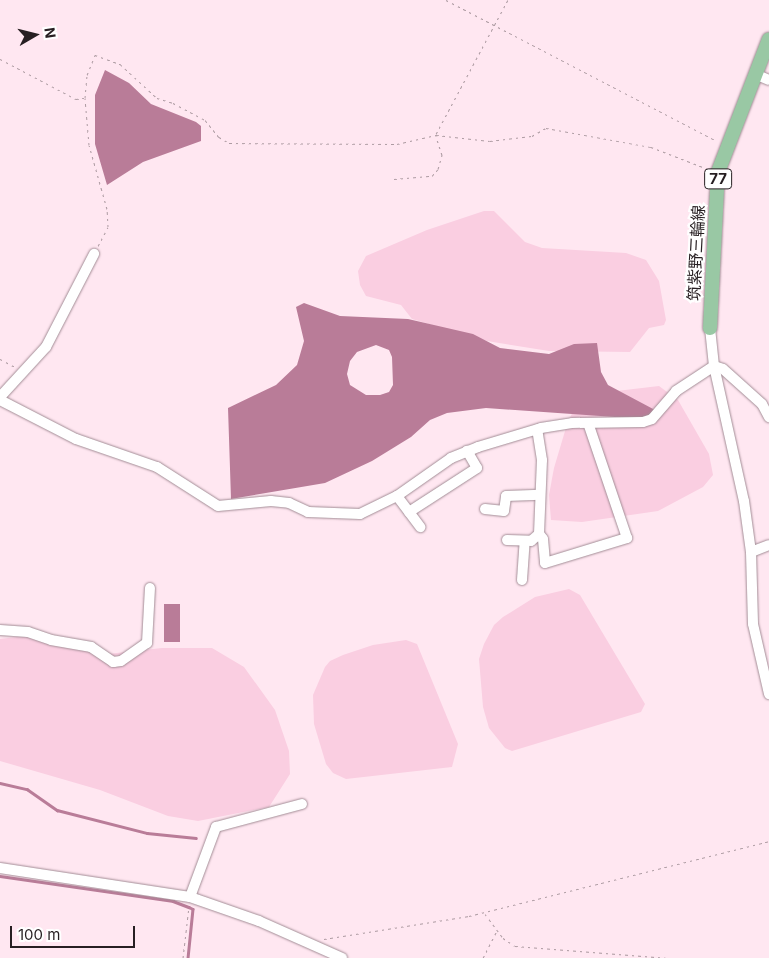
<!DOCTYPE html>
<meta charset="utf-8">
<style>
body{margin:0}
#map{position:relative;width:769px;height:958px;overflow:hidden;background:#ffe7f1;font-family:Inter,"Noto Sans JP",sans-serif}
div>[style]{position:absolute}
.green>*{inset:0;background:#facee1}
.water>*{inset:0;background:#b97c98;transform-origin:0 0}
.stream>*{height:2.5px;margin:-1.25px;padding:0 1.25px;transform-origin:1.25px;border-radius:1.25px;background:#b97c98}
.path>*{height:1px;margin-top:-0.5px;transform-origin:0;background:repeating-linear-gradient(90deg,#ad9ba2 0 2.5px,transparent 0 6.5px)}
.roads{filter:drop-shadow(0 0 1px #a38d96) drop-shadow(0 0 1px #a38d96)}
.minor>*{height:10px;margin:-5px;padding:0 5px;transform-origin:5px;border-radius:5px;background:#fff}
.major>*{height:14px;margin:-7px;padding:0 7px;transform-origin:7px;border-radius:7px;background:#99c8a4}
span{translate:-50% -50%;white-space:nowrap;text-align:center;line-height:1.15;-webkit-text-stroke:4.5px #fff;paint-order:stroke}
.shield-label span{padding:1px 4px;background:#fff;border:1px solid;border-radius:4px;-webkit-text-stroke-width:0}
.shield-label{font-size:15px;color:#271f22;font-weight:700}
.street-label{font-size:16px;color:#271f22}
.north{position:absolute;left:10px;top:10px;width:50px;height:50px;-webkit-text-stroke:4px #fff;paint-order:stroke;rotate:82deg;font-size:14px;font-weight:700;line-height:20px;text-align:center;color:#271f22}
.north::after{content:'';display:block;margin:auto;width:18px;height:22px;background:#271f22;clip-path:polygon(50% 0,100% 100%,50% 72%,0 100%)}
.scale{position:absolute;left:10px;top:926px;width:125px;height:22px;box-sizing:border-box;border:2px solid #271f22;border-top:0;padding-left:6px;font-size:15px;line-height:18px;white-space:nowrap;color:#271f22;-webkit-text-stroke:4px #fff;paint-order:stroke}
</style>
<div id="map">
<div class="green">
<div style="clip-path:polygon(484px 211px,494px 211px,525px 242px,542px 248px,626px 253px,646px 260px,659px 281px,666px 320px,664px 325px,649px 328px,630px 352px,549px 351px,487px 341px,412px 319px,401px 305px,366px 296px,360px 285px,358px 271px,366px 256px,427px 230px)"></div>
<div style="clip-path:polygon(659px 386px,678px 400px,709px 454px,713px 475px,703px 487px,658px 511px,582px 522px,551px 520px,549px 495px,554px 468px,568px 421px,580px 399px,608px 392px)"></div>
<div style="clip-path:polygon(569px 589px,580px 595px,645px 704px,641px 712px,512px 751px,505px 748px,489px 728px,483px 707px,479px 659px,484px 644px,494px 625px,503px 617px,535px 597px)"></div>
<div style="clip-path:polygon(25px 636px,48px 638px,99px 655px,162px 648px,212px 648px,244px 667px,275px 710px,289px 751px,290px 774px,269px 807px,198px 821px,168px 816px,100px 790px,0 761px,0 639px)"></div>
<div style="clip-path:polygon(406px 640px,417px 644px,458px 744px,452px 767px,346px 779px,333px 773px,326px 764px,314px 724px,313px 695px,325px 667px,330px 661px,343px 655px,373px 645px)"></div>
</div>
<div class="water">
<div style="clip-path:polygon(105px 70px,129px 83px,151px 104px,196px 122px,201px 126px,201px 141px,143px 162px,107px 185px,95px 144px,95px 95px)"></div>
<div style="clip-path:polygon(evenodd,304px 303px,340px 316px,408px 319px,473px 334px,500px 348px,549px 354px,574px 344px,597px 343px,601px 372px,608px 385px,655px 410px,643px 419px,486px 408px,447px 413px,430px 420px,411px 437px,372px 461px,325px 483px,231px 499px,228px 408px,276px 385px,297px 365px,304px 341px,296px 307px,304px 303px,376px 345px,389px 350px,392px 357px,393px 385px,389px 392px,380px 395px,366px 395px,350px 385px,347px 374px,350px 361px,357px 352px,376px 345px)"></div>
<div style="left:164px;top:604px;width:16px;height:38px"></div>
</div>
<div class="stream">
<div style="left:0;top:783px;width:28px;rotate:13deg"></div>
<div style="left:27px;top:789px;width:37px;rotate:35deg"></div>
<div style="left:57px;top:810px;width:93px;rotate:14.3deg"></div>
<div style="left:147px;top:833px;width:49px;rotate:5.8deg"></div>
<div style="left:0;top:876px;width:175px;rotate:8.2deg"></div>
<div style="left:173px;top:901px;width:17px;rotate:21deg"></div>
<div style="left:189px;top:907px;width:4px;rotate:27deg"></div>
<div style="left:193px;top:909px;width:49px;rotate:95.8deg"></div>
</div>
<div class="path">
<div style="left:446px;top:0;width:305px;rotate:27.5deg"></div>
<div style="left:0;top:59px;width:86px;rotate:27.8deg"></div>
<div style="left:76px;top:99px;width:8px;rotate:-7deg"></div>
<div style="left:436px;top:134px;width:152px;rotate:-61.8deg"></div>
<div style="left:394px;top:179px;width:38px;rotate:-5deg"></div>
<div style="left:432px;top:176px;width:9px;rotate:-49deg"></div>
<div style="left:438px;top:169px;width:15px;rotate:-74deg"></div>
<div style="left:442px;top:155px;width:20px;rotate:-108deg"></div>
<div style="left:98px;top:246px;width:21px;rotate:-62deg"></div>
<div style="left:108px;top:227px;width:18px;rotate:-93deg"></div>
<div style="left:107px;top:209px;width:66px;rotate:-105.7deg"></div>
<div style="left:89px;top:145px;width:47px;rotate:-94.9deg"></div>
<div style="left:85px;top:98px;width:23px;rotate:-85deg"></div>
<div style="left:87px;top:75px;width:22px;rotate:-68deg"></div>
<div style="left:95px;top:55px;width:27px;rotate:20deg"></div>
<div style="left:120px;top:64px;width:50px;rotate:42.6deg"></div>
<div style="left:157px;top:98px;width:17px;rotate:17deg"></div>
<div style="left:173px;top:103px;width:36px;rotate:28deg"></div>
<div style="left:205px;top:120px;width:22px;rotate:51deg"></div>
<div style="left:219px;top:137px;width:12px;rotate:31deg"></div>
<div style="left:229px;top:143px;width:168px;rotate:0.3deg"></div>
<div style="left:397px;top:144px;width:40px;rotate:-13deg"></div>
<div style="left:436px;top:135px;width:54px;rotate:6.3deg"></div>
<div style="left:490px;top:141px;width:42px;rotate:-6.8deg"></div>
<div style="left:532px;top:136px;width:16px;rotate:-30deg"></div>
<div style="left:546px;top:128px;width:107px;rotate:10.3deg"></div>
<div style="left:651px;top:147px;width:61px;rotate:21.1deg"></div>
<div style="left:0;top:359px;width:17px;rotate:28deg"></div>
<div style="left:485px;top:914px;width:30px;rotate:53deg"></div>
<div style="left:503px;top:938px;width:14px;rotate:34deg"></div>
<div style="left:515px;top:946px;width:151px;rotate:4.5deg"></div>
<div style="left:324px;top:939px;width:147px;rotate:-9deg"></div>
<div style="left:469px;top:916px;width:309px;rotate:-14deg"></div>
<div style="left:183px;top:958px;width:52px;rotate:-83.4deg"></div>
<div style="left:483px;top:958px;width:30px;rotate:-63deg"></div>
</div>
<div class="roads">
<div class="minor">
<div style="left:755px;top:74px;width:15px;rotate:23deg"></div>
<div style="left:710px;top:328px;width:38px;rotate:84deg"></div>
<div style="left:714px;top:366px;width:138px;rotate:77.5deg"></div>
<div style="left:744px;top:501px;width:51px;rotate:82.2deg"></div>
<div style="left:751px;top:552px;width:72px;rotate:88.4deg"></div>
<div style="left:753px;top:624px;width:72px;rotate:77.1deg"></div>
<div style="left:0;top:397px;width:68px;rotate:-47.4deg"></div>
<div style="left:46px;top:347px;width:105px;rotate:-62.7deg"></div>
<div style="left:0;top:400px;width:85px;rotate:27.2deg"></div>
<div style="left:76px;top:439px;width:86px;rotate:19.1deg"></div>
<div style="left:157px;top:467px;width:72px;rotate:32.6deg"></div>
<div style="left:218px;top:506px;width:53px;rotate:-5.4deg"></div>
<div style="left:271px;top:501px;width:18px;rotate:6deg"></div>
<div style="left:289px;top:503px;width:21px;rotate:25deg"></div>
<div style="left:308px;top:512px;width:52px;rotate:2.2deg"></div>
<div style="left:360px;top:514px;width:41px;rotate:-25.9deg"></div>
<div style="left:397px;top:496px;width:66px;rotate:-35.1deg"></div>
<div style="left:451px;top:458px;width:29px;rotate:-22deg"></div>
<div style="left:478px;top:447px;width:66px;rotate:-16.8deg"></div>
<div style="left:541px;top:428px;width:31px;rotate:-9deg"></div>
<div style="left:572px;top:423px;width:71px;rotate:-0.8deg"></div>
<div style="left:643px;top:422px;width:9px;rotate:-18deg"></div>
<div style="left:652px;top:419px;width:37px;rotate:-49deg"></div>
<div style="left:676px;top:391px;width:45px;rotate:-33.3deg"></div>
<div style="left:714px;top:366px;width:9px;rotate:18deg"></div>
<div style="left:723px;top:369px;width:52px;rotate:41.9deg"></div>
<div style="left:762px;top:404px;width:15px;rotate:62deg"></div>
<div style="left:397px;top:496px;width:39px;rotate:53deg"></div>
<div style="left:485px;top:509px;width:19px;rotate:6deg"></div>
<div style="left:504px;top:511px;width:15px;rotate:-82deg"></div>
<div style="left:506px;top:496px;width:34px;rotate:-2deg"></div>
<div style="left:409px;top:512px;width:81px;rotate:-32.9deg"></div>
<div style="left:477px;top:468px;width:20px;rotate:-120deg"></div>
<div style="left:539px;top:534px;width:6px;rotate:51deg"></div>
<div style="left:543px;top:539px;width:24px;rotate:85deg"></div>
<div style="left:545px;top:563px;width:86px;rotate:-17deg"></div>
<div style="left:627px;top:538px;width:121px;rotate:-108.7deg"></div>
<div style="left:507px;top:540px;width:24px;rotate:2deg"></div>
<div style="left:531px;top:541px;width:11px;rotate:-41deg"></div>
<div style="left:539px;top:534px;width:74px;rotate:-87.7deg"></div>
<div style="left:542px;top:460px;width:31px;rotate:-99deg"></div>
<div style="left:751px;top:552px;width:19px;rotate:-21deg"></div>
<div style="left:522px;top:580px;width:39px;rotate:-86deg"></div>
<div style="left:0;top:630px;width:28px;rotate:4deg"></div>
<div style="left:28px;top:632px;width:24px;rotate:19deg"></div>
<div style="left:51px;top:640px;width:41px;rotate:9.9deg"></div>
<div style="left:91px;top:647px;width:27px;rotate:34deg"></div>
<div style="left:113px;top:662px;width:8px;rotate:-7deg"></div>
<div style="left:121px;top:661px;width:32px;rotate:-35deg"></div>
<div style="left:147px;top:643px;width:55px;rotate:-86.9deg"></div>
<div style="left:0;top:868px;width:192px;rotate:8.7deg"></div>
<div style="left:190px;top:897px;width:73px;rotate:19.2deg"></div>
<div style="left:259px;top:921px;width:91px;rotate:24deg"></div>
<div style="left:190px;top:897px;width:75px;rotate:-69.6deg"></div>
<div style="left:216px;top:827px;width:89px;rotate:-15deg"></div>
</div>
<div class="major">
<div style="left:710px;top:328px;width:156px;rotate:-87.1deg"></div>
<div style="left:718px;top:172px;width:142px;rotate:-69deg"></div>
</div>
</div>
<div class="shield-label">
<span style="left:718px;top:179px">77</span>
</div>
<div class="street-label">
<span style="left:696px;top:253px;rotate:-87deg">筑紫野三輪線</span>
</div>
<div class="north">N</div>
<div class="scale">100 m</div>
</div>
